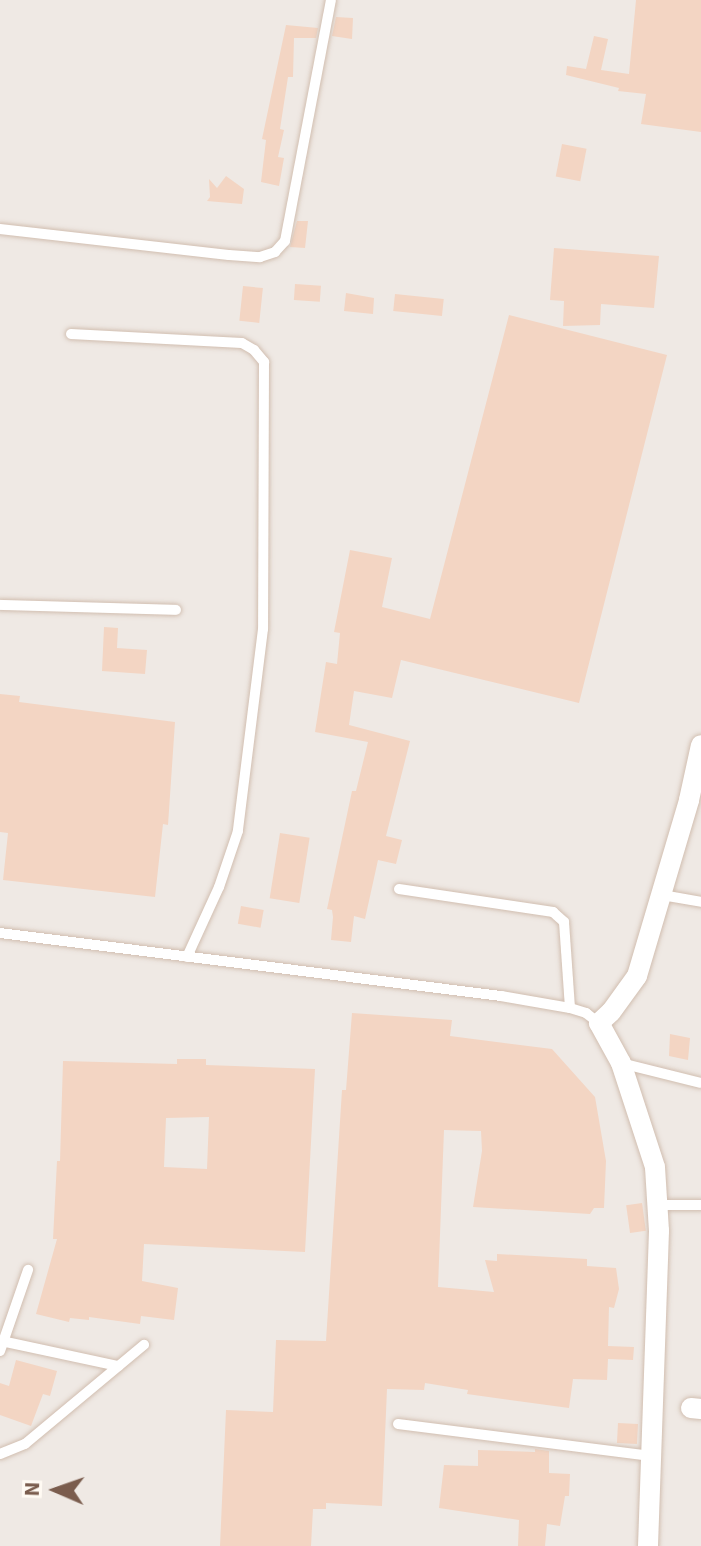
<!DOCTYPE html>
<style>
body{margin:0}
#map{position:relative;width:701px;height:1546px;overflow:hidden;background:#fdf6ec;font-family:"Source Sans 3",sans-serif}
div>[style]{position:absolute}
.industrial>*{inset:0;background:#efe9e4;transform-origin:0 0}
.building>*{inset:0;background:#f3d5c3;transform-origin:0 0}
.roads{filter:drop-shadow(0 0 2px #d1beb0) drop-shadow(0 0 2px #d1beb0)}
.lane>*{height:10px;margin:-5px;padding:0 5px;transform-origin:5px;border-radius:5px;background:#fff}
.street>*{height:20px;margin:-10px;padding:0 10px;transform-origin:10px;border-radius:10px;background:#fff}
span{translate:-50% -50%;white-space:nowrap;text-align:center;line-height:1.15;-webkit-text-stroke:6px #fffaf3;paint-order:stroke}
.north{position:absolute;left:16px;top:1450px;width:80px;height:80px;-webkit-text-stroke:6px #fffaf3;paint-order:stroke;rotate:272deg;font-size:22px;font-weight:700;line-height:32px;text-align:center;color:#7a5c4d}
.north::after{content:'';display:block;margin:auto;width:28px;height:36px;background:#7a5c4d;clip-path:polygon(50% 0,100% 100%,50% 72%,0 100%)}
</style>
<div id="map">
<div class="industrial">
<div style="left:0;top:0;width:701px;height:1546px"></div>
</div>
<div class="building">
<div style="clip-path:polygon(636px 0,701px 0,701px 132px,641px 124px,646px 94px,618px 91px,619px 88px,566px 75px,567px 66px,586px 69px,594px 36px,608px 39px,601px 70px,629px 74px)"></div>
<div style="clip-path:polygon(336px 17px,353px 18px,352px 39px,332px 36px)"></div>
<div style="clip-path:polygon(286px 25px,318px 28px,316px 38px,294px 38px,293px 77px,288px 77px,280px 129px,284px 130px,278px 157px,284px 158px,279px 186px,261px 182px,266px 140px,262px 139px)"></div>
<div style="left:562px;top:144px;width:25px;height:33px;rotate:11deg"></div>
<div style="clip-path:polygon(226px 176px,244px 189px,242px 204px,207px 201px,210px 197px,209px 179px,217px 188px)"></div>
<div style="clip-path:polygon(297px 221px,308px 221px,305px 248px,290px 247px)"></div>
<div style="clip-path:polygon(554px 248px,659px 256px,654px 308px,601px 304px,600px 325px,563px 326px,564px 301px,550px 300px)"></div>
<div style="left:295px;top:284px;width:26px;height:16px;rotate:4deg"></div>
<div style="left:243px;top:286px;width:20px;height:35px;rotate:6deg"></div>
<div style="clip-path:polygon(346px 293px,374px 298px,373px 314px,344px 311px)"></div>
<div style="left:395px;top:294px;width:49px;height:17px;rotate:6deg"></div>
<div style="clip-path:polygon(509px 315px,667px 355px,579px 703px,401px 660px,392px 698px,354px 691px,349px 725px,410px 741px,386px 836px,402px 840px,396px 864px,378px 860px,365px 919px,354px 916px,351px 942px,331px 940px,333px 917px,332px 910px,327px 909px,352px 791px,356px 791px,368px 742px,315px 732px,326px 662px,337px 664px,340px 633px,334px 632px,350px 550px,392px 558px,382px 607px,430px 619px)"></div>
<div style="clip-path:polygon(104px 627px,118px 628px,117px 648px,147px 650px,145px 674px,102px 671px)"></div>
<div style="clip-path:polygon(0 694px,20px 696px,19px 702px,175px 722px,168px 825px,163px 824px,155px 897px,3px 880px,8px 833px,0 832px)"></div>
<div style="left:280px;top:833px;width:30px;height:66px;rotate:9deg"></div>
<div style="left:241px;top:906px;width:23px;height:18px;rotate:10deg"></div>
<div style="clip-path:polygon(352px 1013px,452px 1020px,450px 1036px,552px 1049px,595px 1097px,606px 1161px,604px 1208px,594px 1208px,590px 1214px,473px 1207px,482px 1151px,481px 1131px,444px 1130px,438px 1287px,494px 1292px,485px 1260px,497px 1261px,497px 1254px,587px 1259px,587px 1266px,616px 1268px,619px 1289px,614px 1308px,609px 1307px,608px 1346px,634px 1347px,633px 1360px,608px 1359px,607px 1380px,573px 1379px,569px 1408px,467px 1394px,468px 1390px,425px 1383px,424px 1390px,387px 1389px,382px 1506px,326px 1503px,326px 1509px,313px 1509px,311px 1546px,220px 1546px,226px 1410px,273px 1412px,276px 1340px,326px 1341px,342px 1090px,346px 1090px)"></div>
<div style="clip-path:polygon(670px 1034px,690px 1038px,688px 1060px,669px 1056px)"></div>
<div style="clip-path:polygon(evenodd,177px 1059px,206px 1059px,206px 1065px,315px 1069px,305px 1252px,144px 1244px,142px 1281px,178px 1288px,174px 1320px,141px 1316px,140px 1324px,89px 1317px,89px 1320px,70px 1318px,69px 1322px,36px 1314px,57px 1239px,53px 1239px,57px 1161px,60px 1161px,63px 1061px,177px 1064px,177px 1059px,209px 1117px,207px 1169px,164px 1167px,166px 1118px,209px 1117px)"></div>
<div style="left:642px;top:1203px;width:28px;height:16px;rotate:82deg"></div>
<div style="clip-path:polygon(16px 1360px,57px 1371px,50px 1396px,43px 1394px,31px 1426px,0 1415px,0 1383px,9px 1386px)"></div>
<div style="left:618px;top:1423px;width:20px;height:20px;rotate:3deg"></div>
<div style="clip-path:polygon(535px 1449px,549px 1451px,549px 1473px,570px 1474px,569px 1496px,565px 1496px,560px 1526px,547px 1524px,545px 1546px,518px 1546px,519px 1520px,439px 1508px,444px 1465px,478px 1466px,478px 1450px,535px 1452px)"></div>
</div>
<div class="roads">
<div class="lane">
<div style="left:0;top:229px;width:230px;rotate:6.5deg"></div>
<div style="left:229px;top:255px;width:31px;rotate:4deg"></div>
<div style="left:260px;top:257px;width:16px;rotate:-18deg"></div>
<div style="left:275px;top:252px;width:15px;rotate:-48deg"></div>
<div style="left:285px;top:241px;width:245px;rotate:-79.2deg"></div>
<div style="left:71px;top:334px;width:171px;rotate:3deg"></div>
<div style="left:242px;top:343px;width:14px;rotate:30deg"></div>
<div style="left:254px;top:350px;width:16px;rotate:50deg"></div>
<div style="left:264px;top:362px;width:267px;rotate:90.2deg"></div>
<div style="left:263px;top:629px;width:204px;rotate:97.1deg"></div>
<div style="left:238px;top:831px;width:59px;rotate:108.7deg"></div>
<div style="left:219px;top:887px;width:77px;rotate:114.6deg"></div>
<div style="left:0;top:605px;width:176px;rotate:1.6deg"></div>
<div style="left:399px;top:889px;width:156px;rotate:8.5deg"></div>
<div style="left:553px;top:912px;width:15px;rotate:42deg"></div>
<div style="left:564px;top:922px;width:86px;rotate:86deg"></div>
<div style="left:662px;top:895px;width:40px;rotate:10deg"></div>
<div style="left:0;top:933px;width:505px;rotate:7.17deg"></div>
<div style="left:501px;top:996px;width:70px;rotate:9.9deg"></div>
<div style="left:570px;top:1008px;width:17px;rotate:17deg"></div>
<div style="left:586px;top:1013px;width:16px;rotate:38deg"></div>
<div style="left:621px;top:1063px;width:82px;rotate:14deg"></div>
<div style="left:658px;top:1205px;width:43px"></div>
<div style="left:6px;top:1342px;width:115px;rotate:12.1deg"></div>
<div style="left:0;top:1351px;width:86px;rotate:-70.9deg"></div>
<div style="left:398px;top:1424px;width:257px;rotate:7.2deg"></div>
<div style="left:0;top:1454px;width:27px;rotate:-22deg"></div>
<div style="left:25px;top:1444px;width:155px;rotate:-39.8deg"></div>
</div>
<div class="street">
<div style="left:691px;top:1408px;width:10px;rotate:6deg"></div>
<div style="left:648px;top:1546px;width:315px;rotate:-88deg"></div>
<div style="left:659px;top:1231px;width:64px;rotate:-93.6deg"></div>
<div style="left:655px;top:1167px;width:109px;rotate:-108.1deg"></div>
<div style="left:621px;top:1063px;width:46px;rotate:-118.8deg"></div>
<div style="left:599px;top:1023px;width:16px;rotate:-43deg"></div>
<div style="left:611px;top:1012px;width:44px;rotate:-54.2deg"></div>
<div style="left:637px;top:976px;width:184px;rotate:-73.5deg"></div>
<div style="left:689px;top:800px;width:56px;rotate:-77.7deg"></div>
</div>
</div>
<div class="north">N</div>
</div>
